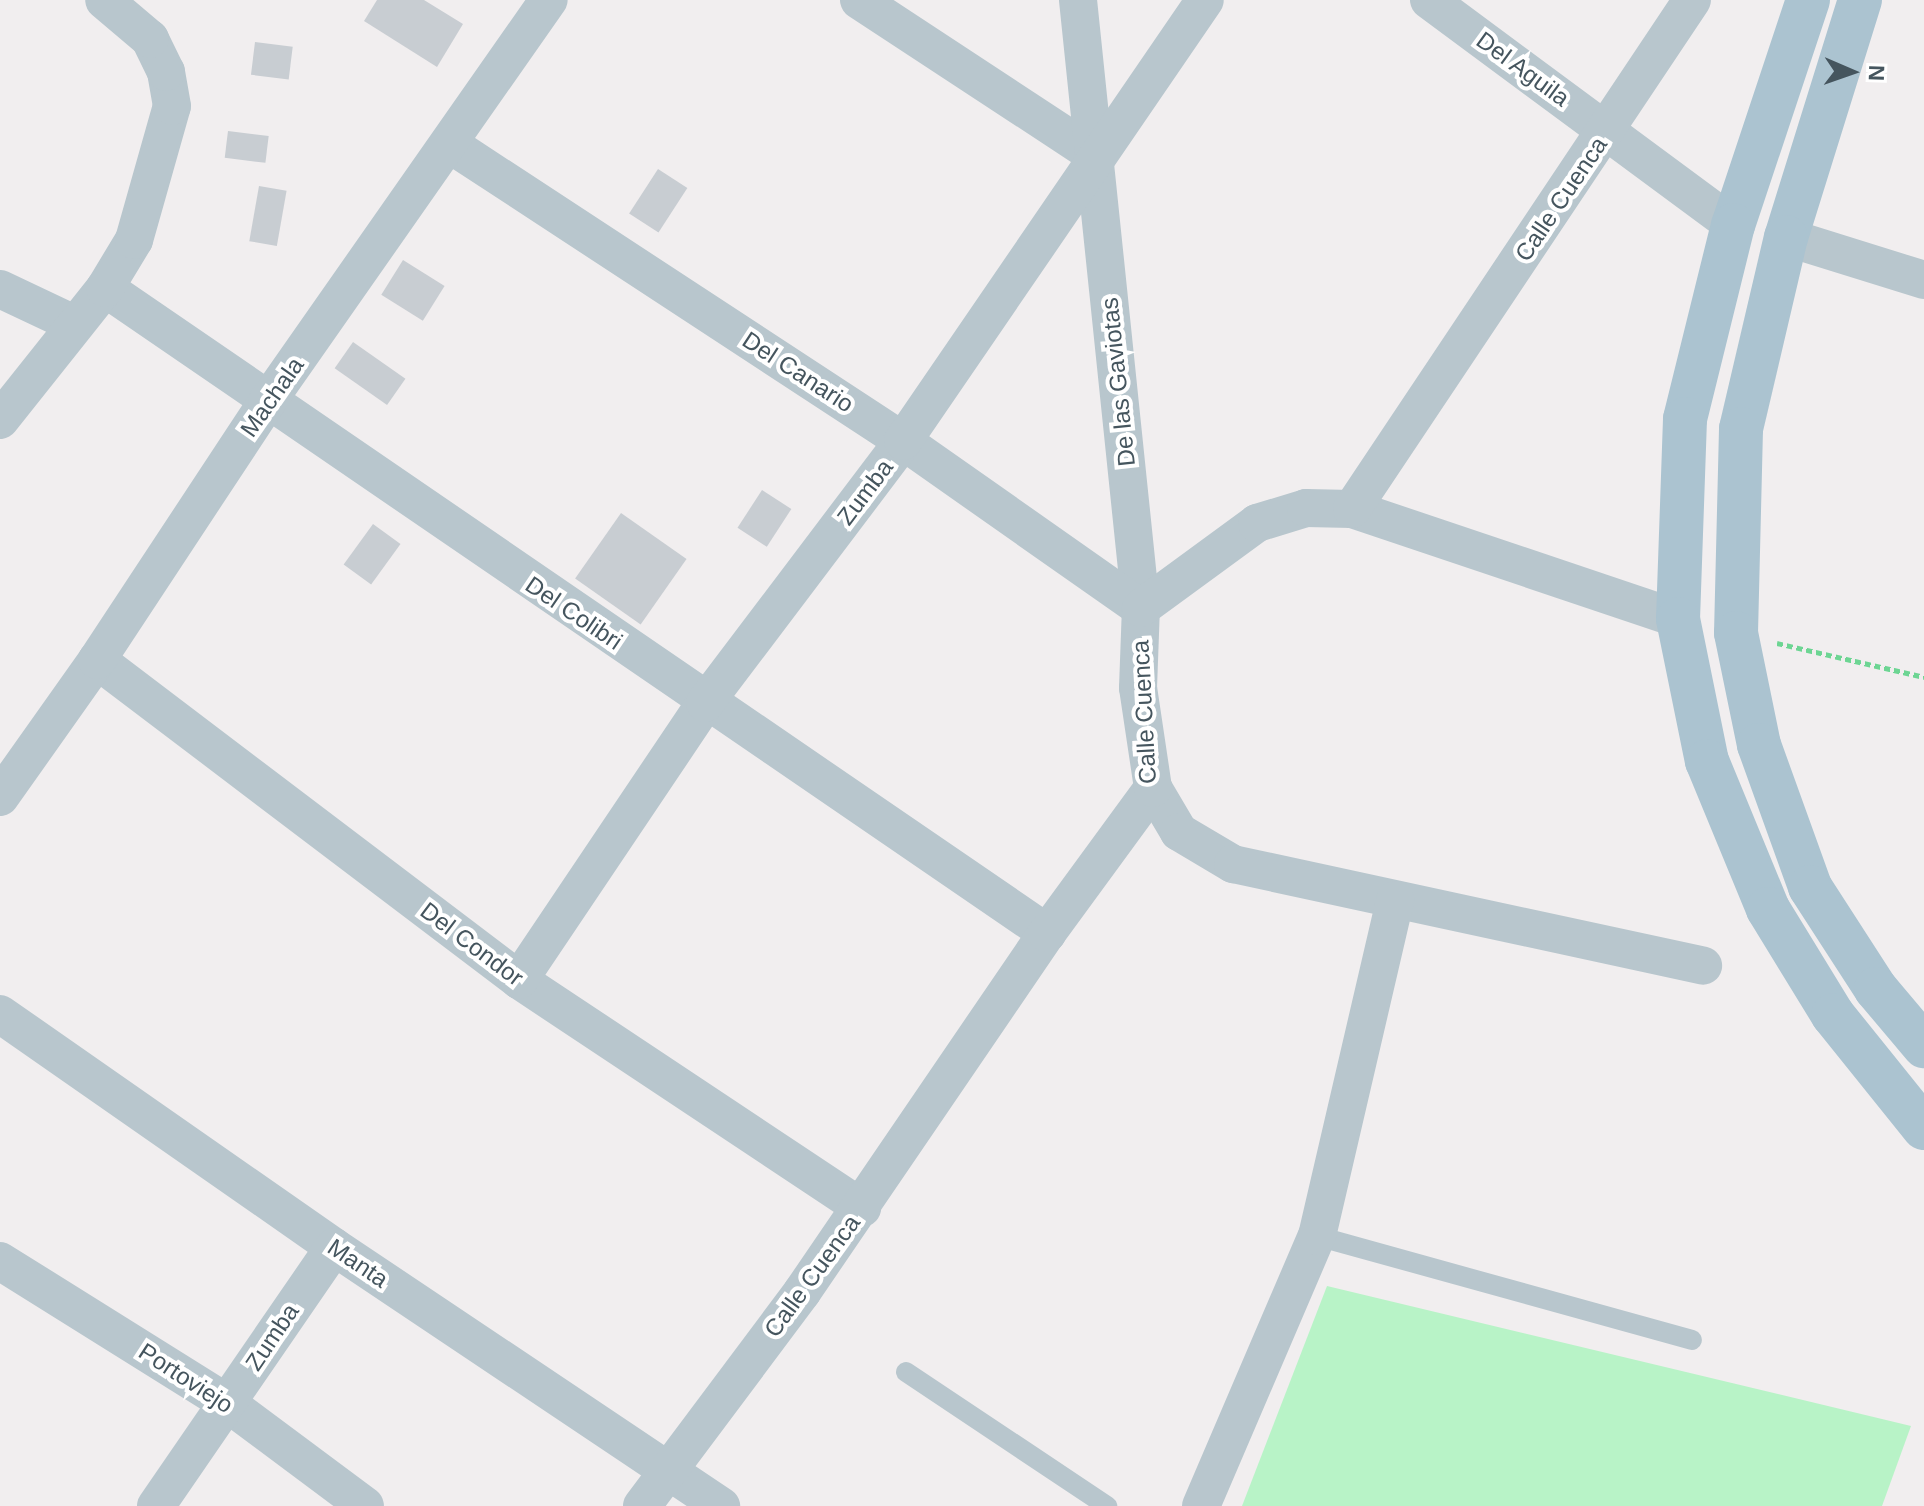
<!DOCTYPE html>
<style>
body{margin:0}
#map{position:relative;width:1924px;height:1506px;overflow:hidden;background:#f1eeef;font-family:Helvetica,sans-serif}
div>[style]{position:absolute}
.green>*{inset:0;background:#b8f3c7}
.building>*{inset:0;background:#c8cdd2;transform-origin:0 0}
.path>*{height:5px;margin-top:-2.5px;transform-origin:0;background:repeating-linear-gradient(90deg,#6dd593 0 6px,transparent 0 10px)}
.lane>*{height:20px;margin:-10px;padding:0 10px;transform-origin:10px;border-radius:10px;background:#b8c6cd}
.street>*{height:38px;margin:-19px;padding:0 19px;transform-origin:19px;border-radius:19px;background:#b8c6cd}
.primary>*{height:44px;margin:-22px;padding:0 22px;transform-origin:22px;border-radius:22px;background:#abc3d0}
span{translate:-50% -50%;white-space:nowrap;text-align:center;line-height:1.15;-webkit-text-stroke:8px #fff;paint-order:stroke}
.street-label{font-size:24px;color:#45555e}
.north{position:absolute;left:1812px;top:32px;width:80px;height:80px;-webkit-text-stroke:6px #fff;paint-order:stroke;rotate:92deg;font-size:22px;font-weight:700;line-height:32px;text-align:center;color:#45555e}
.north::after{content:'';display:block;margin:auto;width:28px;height:36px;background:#45555e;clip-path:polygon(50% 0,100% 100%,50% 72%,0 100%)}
</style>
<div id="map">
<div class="green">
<div style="clip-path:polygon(1327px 1286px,1911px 1426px,1882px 1506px,1242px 1506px)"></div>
</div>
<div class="building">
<div style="clip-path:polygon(377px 0,424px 0,463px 24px,437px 67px,364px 21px)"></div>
<div style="left:255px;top:42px;width:38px;height:33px;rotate:7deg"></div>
<div style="left:228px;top:131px;width:41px;height:27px;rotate:7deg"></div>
<div style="left:658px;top:169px;width:35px;height:53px;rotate:33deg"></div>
<div style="left:259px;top:186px;width:28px;height:56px;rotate:10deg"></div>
<div style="left:403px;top:260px;width:49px;height:41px;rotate:32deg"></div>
<div style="left:353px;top:342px;width:64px;height:32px;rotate:35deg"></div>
<div style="left:762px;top:490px;width:35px;height:45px;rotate:33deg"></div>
<div style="left:621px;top:513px;width:80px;height:80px;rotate:35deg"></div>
<div style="left:373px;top:524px;width:34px;height:50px;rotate:36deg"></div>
</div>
<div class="path">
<div style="left:1777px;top:643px;width:151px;rotate:13deg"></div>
</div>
<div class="lane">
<div style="left:1317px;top:1236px;width:389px;rotate:15.5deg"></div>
<div style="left:906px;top:1372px;width:242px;rotate:33.7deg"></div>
</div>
<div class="street">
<div style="left:859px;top:0;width:282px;rotate:33.3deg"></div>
<div style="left:1078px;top:0;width:611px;rotate:84.08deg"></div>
<div style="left:1429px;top:0;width:378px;rotate:36.5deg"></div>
<div style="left:451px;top:145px;width:540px;rotate:33.22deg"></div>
<div style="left:903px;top:441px;width:291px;rotate:35.1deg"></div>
<div style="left:1786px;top:237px;width:145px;rotate:17.3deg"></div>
<div style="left:105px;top:288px;width:1142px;rotate:34.4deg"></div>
<div style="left:0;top:289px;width:80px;rotate:25.3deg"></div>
<div style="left:0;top:420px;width:169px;rotate:-51.5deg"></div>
<div style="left:105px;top:288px;width:56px;rotate:-58.9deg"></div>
<div style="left:134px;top:240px;width:139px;rotate:-74.2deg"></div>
<div style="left:172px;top:106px;width:35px;rotate:-100deg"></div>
<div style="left:166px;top:72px;width:37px;rotate:-116deg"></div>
<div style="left:150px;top:39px;width:60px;rotate:-139.7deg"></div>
<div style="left:1352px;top:509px;width:344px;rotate:18.6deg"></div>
<div style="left:97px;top:660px;width:530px;rotate:37.17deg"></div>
<div style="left:519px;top:980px;width:412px;rotate:33.6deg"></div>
<div style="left:1153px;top:788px;width:51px;rotate:59.4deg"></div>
<div style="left:1179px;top:832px;width:63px;rotate:30.7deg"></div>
<div style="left:1233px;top:864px;width:481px;rotate:12.2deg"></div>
<div style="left:0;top:797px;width:168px;rotate:-54.7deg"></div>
<div style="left:97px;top:660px;width:309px;rotate:-56.6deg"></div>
<div style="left:267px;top:402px;width:491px;rotate:-55deg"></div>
<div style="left:519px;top:980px;width:334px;rotate:-56.1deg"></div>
<div style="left:705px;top:703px;width:328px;rotate:-52.9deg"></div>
<div style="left:903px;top:441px;width:534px;rotate:-55.6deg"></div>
<div style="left:0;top:1014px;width:407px;rotate:34.9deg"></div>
<div style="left:334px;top:1247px;width:466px;rotate:33.8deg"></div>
<div style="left:0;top:1261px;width:268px;rotate:32deg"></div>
<div style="left:227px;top:1403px;width:172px;rotate:36.7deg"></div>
<div style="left:156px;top:1506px;width:314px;rotate:-55.5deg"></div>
<div style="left:642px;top:1506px;width:267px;rotate:-53.2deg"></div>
<div style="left:802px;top:1292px;width:435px;rotate:-55.7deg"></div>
<div style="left:1047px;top:933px;width:180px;rotate:-53.8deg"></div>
<div style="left:1153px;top:788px;width:101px;rotate:-98.5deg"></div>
<div style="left:1138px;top:688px;width:80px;rotate:-87.9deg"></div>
<div style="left:1141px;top:608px;width:144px;rotate:-36.2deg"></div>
<div style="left:1257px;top:523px;width:51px;rotate:-17deg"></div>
<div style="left:1306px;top:508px;width:46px;rotate:1.2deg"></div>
<div style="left:1352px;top:509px;width:612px;rotate:-56.26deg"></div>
<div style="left:1201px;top:1506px;width:294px;rotate:-66.8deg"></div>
<div style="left:1317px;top:1236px;width:345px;rotate:-76.9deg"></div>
</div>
<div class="primary">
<div style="left:1808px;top:0;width:237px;rotate:108.4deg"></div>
<div style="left:1733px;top:225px;width:200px;rotate:103.9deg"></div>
<div style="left:1685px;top:419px;width:200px;rotate:92deg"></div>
<div style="left:1678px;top:619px;width:145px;rotate:78.5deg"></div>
<div style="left:1707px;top:761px;width:160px;rotate:67.6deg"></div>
<div style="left:1768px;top:909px;width:124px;rotate:58.5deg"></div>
<div style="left:1833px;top:1015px;width:145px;rotate:51.2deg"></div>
<div style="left:1860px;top:0;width:248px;rotate:107.3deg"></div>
<div style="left:1786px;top:237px;width:197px;rotate:103.2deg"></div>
<div style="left:1741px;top:429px;width:204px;rotate:91.4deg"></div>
<div style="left:1736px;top:633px;width:114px;rotate:78.4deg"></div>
<div style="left:1759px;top:745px;width:151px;rotate:70.2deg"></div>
<div style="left:1810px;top:887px;width:121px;rotate:57.1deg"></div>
<div style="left:1876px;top:989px;width:75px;rotate:49.9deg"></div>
</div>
<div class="street-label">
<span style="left:1523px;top:69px;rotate:36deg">Del Aguila</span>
<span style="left:1561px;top:199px;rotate:-56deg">Calle Cuenca</span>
<span style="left:798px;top:372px;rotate:33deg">Del Canario</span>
<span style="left:1118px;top:382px;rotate:-96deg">De las Gaviotas</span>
<span style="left:272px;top:397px;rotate:-55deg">Machala</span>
<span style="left:865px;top:492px;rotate:-53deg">Zumba</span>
<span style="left:574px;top:613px;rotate:34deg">Del Colibri</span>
<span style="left:1144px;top:712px;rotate:-93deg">Calle Cuenca</span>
<span style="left:472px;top:944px;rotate:37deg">Del Condor</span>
<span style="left:358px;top:1263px;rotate:34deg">Manta</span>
<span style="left:812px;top:1276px;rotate:-54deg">Calle Cuenca</span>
<span style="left:272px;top:1337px;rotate:-56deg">Zumba</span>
<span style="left:186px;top:1378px;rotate:33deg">Portoviejo</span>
</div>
<div class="north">N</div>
</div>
